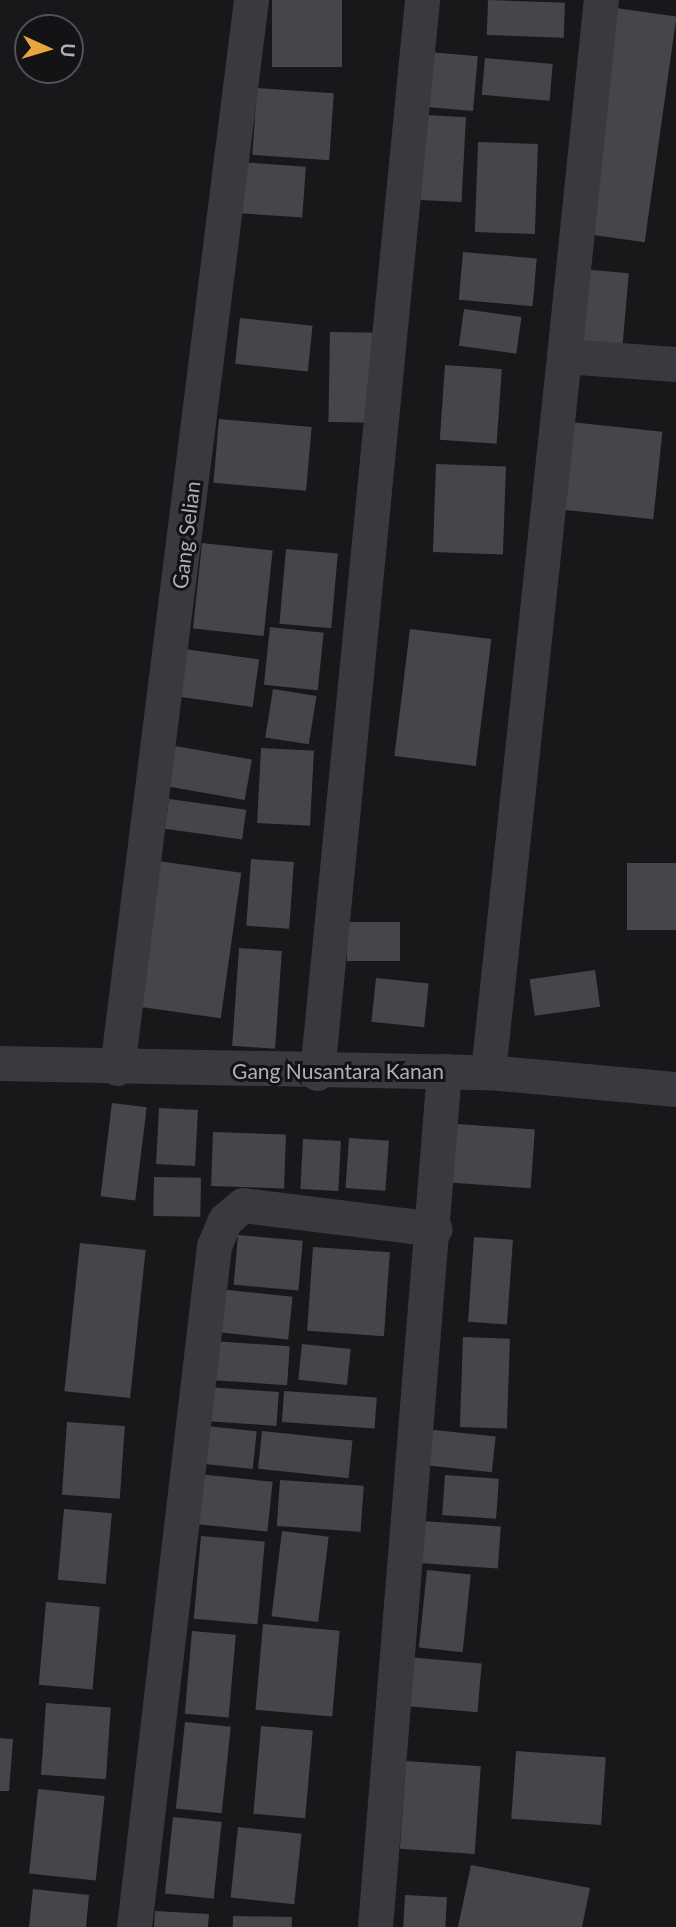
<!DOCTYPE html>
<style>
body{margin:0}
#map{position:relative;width:676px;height:1927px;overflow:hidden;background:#18181a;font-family:Lato,sans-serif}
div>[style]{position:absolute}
.building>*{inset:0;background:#45464a;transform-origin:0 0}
.street>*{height:35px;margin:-17.5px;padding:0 17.5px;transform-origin:17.5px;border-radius:17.5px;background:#393a3f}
span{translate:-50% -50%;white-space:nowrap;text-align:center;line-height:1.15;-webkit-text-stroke:6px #131315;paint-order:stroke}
.street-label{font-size:21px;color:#abb0b9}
.north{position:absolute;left:14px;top:14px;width:70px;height:70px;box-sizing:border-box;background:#131315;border:2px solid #505257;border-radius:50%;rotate:94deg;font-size:19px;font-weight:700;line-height:28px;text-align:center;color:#abb0b9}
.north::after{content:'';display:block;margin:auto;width:24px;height:32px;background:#e9a540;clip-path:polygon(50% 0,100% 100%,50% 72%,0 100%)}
</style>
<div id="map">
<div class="building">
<div style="left:272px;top:0;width:70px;height:67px"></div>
<div style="left:488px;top:0;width:77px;height:35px;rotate:2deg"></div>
<div style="left:616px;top:8px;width:61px;height:228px;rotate:8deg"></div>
<div style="left:429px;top:52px;width:49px;height:55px;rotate:5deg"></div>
<div style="left:485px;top:58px;width:68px;height:37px;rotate:5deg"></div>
<div style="left:257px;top:88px;width:77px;height:67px;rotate:4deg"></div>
<div style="left:425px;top:115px;width:41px;height:85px;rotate:3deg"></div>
<div style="left:478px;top:142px;width:60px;height:90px;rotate:2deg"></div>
<div style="left:239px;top:162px;width:67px;height:51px;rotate:4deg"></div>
<div style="left:463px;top:252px;width:74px;height:48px;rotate:5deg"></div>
<div style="left:580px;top:269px;width:49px;height:77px;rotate:5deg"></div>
<div style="left:464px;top:309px;width:58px;height:37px;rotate:8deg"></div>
<div style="left:240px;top:318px;width:73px;height:46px;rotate:6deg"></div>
<div style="left:330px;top:332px;width:47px;height:90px;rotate:1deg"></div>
<div style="left:445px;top:365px;width:57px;height:75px;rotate:4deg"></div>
<div style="left:219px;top:419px;width:93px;height:64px;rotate:5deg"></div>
<div style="left:561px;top:421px;width:102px;height:88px;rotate:6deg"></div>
<div style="left:436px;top:464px;width:70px;height:88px;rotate:2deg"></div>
<div style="left:202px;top:543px;width:71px;height:86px;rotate:6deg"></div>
<div style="left:286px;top:549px;width:52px;height:75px;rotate:5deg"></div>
<div style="left:270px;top:627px;width:54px;height:58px;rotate:6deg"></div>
<div style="left:410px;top:629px;width:82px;height:128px;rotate:7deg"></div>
<div style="left:177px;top:648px;width:83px;height:48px;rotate:8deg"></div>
<div style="left:273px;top:689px;width:44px;height:49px;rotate:9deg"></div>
<div style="left:175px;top:746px;width:78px;height:41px;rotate:10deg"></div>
<div style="left:261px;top:748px;width:53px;height:75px;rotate:3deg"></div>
<div style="left:169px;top:799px;width:78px;height:30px;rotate:8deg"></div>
<div style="left:251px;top:859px;width:43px;height:67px;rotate:4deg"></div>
<div style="left:158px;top:861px;width:84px;height:147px;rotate:8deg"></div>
<div style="left:676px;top:863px;width:67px;height:49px;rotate:90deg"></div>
<div style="left:347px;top:922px;width:53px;height:39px"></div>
<div style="left:239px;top:948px;width:43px;height:98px;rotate:4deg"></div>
<div style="left:595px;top:970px;width:37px;height:66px;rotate:82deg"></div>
<div style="left:376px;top:978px;width:53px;height:44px;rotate:6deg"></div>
<div style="left:112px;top:1103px;width:35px;height:94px;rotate:7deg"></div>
<div style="left:159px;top:1108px;width:39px;height:56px;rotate:3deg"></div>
<div style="left:457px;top:1124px;width:78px;height:59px;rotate:4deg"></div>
<div style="left:213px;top:1132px;width:73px;height:54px;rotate:2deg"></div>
<div style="left:349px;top:1138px;width:40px;height:50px;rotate:4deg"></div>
<div style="left:303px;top:1139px;width:38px;height:50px;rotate:3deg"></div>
<div style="left:154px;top:1177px;width:47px;height:39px;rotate:1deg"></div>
<div style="left:238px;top:1235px;width:65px;height:50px;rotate:5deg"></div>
<div style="left:474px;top:1237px;width:39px;height:85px;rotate:4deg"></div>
<div style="left:80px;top:1243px;width:66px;height:149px;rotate:6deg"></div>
<div style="left:313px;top:1247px;width:77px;height:84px;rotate:4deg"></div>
<div style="left:219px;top:1289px;width:74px;height:43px;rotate:6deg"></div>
<div style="left:463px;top:1337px;width:47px;height:90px;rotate:2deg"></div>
<div style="left:213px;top:1341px;width:77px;height:39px;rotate:4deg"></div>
<div style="left:302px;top:1344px;width:49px;height:36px;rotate:6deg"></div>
<div style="left:207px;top:1387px;width:72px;height:34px;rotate:4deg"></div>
<div style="left:284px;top:1391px;width:93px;height:31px;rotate:4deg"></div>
<div style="left:67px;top:1422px;width:58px;height:73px;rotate:4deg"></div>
<div style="left:197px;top:1425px;width:60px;height:38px;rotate:6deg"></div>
<div style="left:425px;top:1429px;width:71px;height:36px;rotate:6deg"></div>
<div style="left:262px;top:1431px;width:91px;height:38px;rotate:6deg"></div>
<div style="left:198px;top:1474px;width:75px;height:50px;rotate:6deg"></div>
<div style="left:445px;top:1475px;width:54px;height:40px;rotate:4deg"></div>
<div style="left:280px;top:1480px;width:84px;height:46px;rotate:4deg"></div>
<div style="left:64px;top:1509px;width:48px;height:71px;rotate:5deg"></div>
<div style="left:422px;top:1521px;width:79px;height:42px;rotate:4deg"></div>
<div style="left:282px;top:1531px;width:47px;height:86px;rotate:7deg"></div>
<div style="left:201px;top:1536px;width:64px;height:83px;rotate:5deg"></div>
<div style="left:427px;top:1570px;width:44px;height:78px;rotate:6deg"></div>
<div style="left:46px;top:1602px;width:54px;height:83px;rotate:5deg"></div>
<div style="left:263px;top:1624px;width:77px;height:86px;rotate:5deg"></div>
<div style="left:192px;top:1631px;width:44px;height:83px;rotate:5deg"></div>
<div style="left:407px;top:1657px;width:75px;height:49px;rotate:5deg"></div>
<div style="left:46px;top:1703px;width:65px;height:72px;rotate:4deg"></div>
<div style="left:185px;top:1722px;width:46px;height:87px;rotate:6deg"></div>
<div style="left:261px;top:1726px;width:52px;height:88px;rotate:5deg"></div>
<div style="clip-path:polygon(0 1738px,13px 1739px,9px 1791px,0 1791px)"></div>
<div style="left:516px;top:1751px;width:90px;height:68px;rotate:4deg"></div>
<div style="left:406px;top:1761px;width:75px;height:88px;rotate:4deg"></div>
<div style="left:38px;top:1789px;width:67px;height:85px;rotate:6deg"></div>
<div style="left:173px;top:1817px;width:49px;height:77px;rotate:6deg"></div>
<div style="left:238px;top:1827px;width:64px;height:71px;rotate:6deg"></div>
<div style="clip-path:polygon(471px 1865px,590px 1888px,582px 1927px,458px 1927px)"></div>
<div style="clip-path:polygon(33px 1889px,89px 1895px,86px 1927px,29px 1927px)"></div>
<div style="left:405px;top:1895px;width:42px;height:32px;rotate:3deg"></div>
<div style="clip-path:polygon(155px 1911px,209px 1914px,208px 1927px,154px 1927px)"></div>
<div style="left:233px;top:1916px;width:59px;height:11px;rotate:1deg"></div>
</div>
<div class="street">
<div style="left:564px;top:356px;width:358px;rotate:-84.1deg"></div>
<div style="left:0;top:1063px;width:488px;rotate:1.1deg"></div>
<div style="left:488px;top:1072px;width:189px;rotate:5.2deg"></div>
<div style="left:117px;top:1068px;width:1076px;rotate:-82.85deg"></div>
<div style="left:488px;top:1072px;width:720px;rotate:-83.94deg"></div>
<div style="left:564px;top:356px;width:112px;rotate:4.1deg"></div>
<div style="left:317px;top:1073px;width:1078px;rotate:-84.41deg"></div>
<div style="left:134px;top:1927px;width:686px;rotate:-83.3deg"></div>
<div style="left:214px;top:1246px;width:28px;rotate:-67deg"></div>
<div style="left:225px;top:1220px;width:23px;rotate:-40deg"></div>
<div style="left:243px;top:1205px;width:193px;rotate:7.1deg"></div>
<div style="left:375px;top:1927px;width:859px;rotate:-85.39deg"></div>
</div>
<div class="street-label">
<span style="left:186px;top:535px;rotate:-83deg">Gang Selian</span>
<span style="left:338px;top:1071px">Gang Nusantara Kanan</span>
</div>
<div class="north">U</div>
</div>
